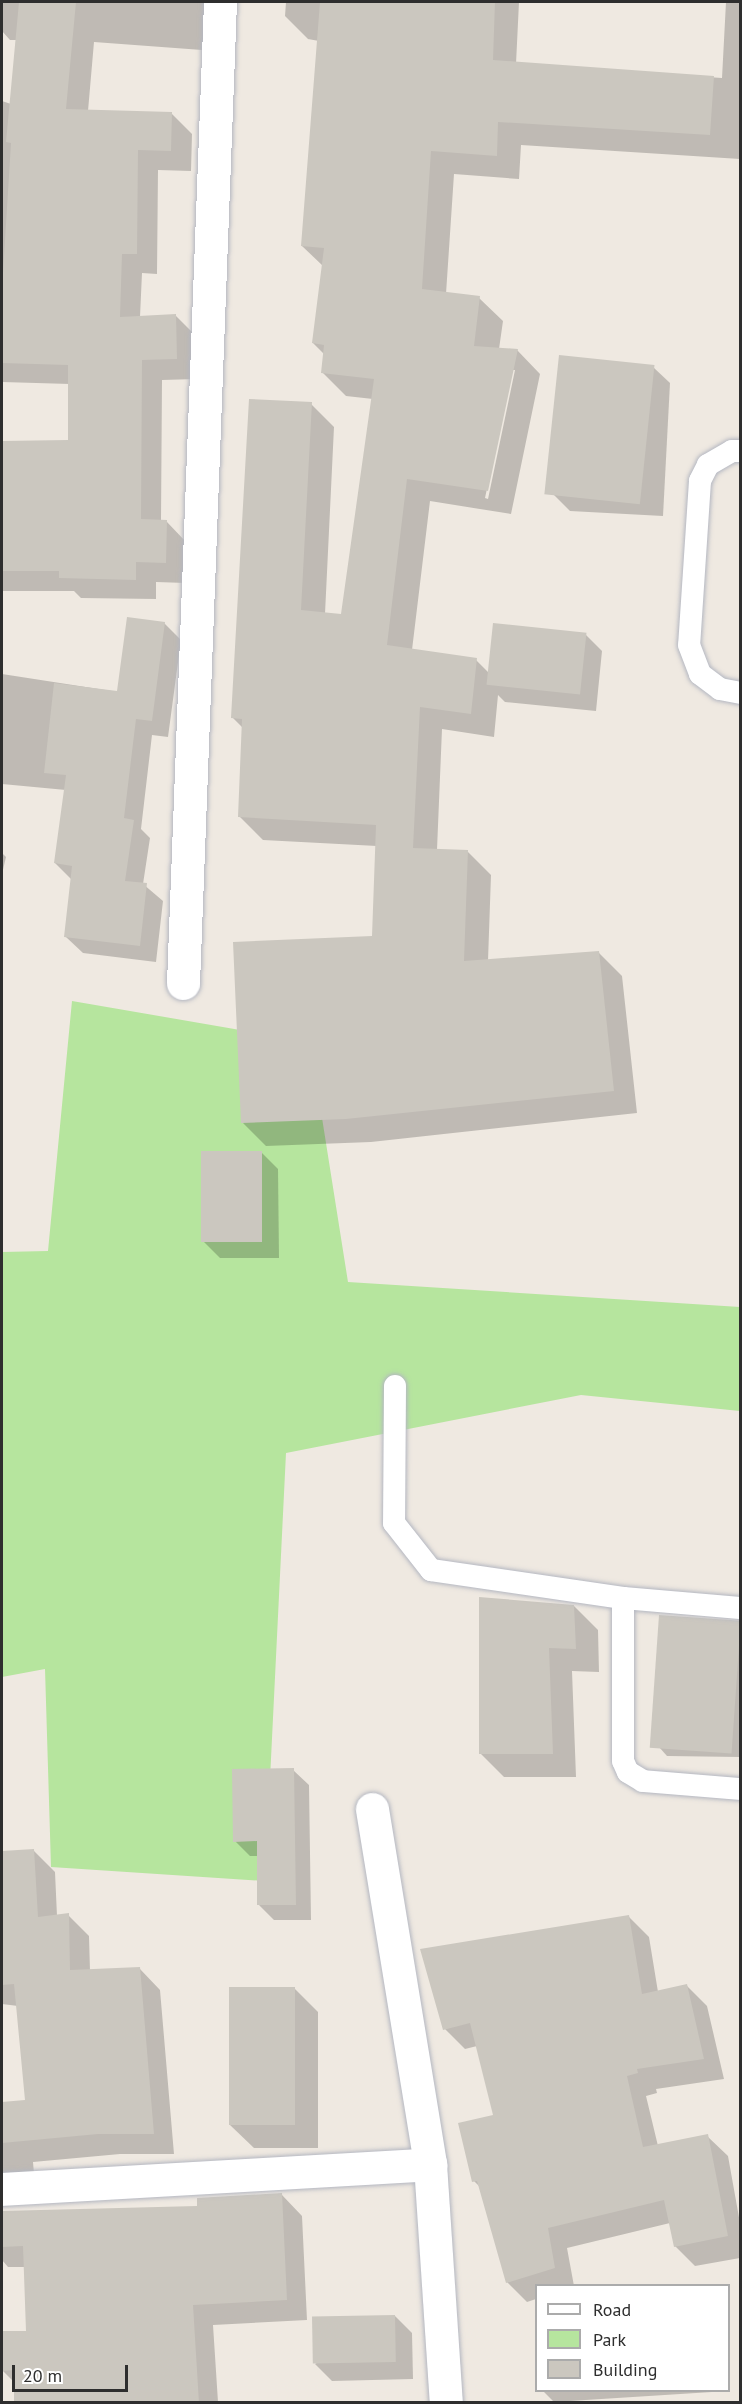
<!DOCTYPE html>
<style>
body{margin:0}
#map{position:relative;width:742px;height:2404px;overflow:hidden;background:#efe9e1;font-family:"PT Sans",sans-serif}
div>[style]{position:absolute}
.green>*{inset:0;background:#b6e59e}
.shadow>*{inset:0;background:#0003}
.building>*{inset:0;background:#cbc7bf;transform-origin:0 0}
.roads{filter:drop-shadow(0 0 2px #b4b7c1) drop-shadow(0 0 2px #b4b7c1)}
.lane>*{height:22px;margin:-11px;padding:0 11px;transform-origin:11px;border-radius:11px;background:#fff}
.street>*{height:33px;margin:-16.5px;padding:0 16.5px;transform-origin:16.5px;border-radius:16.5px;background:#fff}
span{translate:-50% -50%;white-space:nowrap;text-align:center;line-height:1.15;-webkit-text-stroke:5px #fff;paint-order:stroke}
.frame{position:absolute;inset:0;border:3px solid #2e2e2e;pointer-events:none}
.legend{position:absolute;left:535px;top:2284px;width:195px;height:108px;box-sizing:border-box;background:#fff;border:2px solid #ababab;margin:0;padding:8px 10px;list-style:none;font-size:18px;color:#2e2e2e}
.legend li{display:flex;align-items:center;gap:12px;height:30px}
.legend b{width:30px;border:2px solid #ababab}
.scale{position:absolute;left:12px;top:2365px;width:116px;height:27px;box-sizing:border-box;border:3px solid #2e2e2e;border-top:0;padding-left:8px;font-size:18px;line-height:21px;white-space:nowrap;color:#2e2e2e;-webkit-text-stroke:4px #fff;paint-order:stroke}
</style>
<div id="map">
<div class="green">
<div style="clip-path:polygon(72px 1001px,310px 1042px,348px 1282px,740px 1307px,740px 1411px,581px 1395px,286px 1453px,265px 1881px,51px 1867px,45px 1669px,2px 1677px,2px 1252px,48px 1251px)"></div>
</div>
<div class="shadow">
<div style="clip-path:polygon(2px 2px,206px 2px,202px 50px,94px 42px,88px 111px,171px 113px,192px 134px,191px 171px,158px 170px,157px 274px,142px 273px,140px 317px,175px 315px,196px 336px,197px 379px,162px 380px,161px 522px,167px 522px,187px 543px,186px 583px,156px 582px,156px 599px,81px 598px,74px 591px,2px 591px,2px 443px,69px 442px,70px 384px,2px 382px,2px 101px,11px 104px,17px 40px,10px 40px,2px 31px)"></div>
<div style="clip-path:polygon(evenodd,286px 2px,519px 2px,516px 64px,722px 78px,726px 2px,740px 2px,740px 159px,521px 145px,519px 179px,454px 174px,446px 294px,479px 298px,503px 321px,499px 349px,517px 350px,540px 374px,511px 514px,430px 501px,412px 650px,476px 660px,489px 673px,585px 634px,602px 651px,596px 711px,505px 702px,498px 695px,494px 737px,442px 729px,437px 850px,468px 852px,491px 875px,488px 961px,598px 952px,622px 976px,637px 1113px,371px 1142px,266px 1146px,243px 1123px,373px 937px,377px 846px,263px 840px,239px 816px,243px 728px,233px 718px,311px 404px,334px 427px,325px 614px,342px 616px,373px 399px,346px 396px,322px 372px,324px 354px,313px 343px,323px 266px,302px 246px,319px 41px,308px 39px,285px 16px,286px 2px,512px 370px,515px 370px,488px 499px,485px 498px,512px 370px)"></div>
<div style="clip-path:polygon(653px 367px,670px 383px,663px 516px,570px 511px,553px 494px)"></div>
<div style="clip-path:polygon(164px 623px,181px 640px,168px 737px,152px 735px,141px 829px,150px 838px,143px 884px,163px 901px,156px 962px,83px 953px,66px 937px,72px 880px,55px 863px,66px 790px,2px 784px,2px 674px,118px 692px)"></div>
<div style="clip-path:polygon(2px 853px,6px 857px,2px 874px)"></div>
<div style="clip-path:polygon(261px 1152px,278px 1169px,279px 1258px,220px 1258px,203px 1241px)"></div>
<div style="clip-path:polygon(574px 1606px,598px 1630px,599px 1672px,572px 1671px,576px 1777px,504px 1777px,480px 1753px)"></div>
<div style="clip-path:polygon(740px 1623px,740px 1757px,667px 1756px,659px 1747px)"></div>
<div style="clip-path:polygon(293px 1770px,309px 1785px,311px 1920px,274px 1920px,259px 1905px,259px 1856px,250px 1856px,235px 1841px)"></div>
<div style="clip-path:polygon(34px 1851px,55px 1872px,57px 1916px,68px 1915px,89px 1936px,90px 1971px,140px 1969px,160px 1990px,174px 2154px,120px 2154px,33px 2162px,34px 2174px,2px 2173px,2px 2104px,27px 2101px,18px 2006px,2px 2004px,2px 1853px)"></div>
<div style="clip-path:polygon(628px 1916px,649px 1937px,658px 1992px,687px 1986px,707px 2006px,724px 2079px,656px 2089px,657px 2093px,646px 2096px,658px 2146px,707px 2136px,728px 2156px,740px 2223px,740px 2258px,695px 2266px,675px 2246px,670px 2223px,567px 2248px,574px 2286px,536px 2286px,536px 2299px,527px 2302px,507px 2282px,480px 2187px,474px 2181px,495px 2116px,477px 2046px,465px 2049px,445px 2029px)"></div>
<div style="clip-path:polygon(294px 1988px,318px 2012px,318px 2148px,254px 2148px,230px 2125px)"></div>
<div style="clip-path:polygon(282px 2195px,302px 2216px,307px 2320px,213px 2325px,218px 2402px,16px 2402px,15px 2383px,2px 2370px,2px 2333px,27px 2332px,25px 2267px,8px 2267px,2px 2260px,2px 2213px,199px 2207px)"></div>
<div style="clip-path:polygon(395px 2316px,412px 2333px,413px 2379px,332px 2381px,315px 2364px)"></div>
<div style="clip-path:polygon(542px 2390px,712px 2390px,712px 2392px,554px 2402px)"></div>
</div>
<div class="building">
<div style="clip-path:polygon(19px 2px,76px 2px,66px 109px,172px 112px,171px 151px,138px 150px,137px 254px,122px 254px,120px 317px,176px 314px,177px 359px,142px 360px,141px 519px,167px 520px,166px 563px,136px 562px,136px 580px,59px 578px,59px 571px,2px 571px,2px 441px,68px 440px,68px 365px,2px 363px,2px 289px,11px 143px,6px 142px)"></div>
<div style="clip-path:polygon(320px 2px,495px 2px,493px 60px,714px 76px,710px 135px,498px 122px,497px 156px,431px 151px,422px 289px,480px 296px,474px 346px,518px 349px,488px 491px,407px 479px,387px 645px,477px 658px,471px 714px,420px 707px,413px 848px,468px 850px,464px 961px,599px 951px,614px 1091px,346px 1119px,241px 1123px,233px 942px,372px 936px,376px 825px,238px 817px,242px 719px,231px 718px,249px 399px,312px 402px,301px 610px,341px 614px,374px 379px,321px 373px,324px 345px,312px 343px,324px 248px,301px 246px)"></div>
<div style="left:559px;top:355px;width:96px;height:140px;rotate:6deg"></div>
<div style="clip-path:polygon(127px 617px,165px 622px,152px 721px,136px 719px,124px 818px,134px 820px,125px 881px,147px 883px,140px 946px,64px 937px,72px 866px,54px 863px,66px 775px,44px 773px,54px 683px,117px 691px)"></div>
<div style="left:493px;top:623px;width:94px;height:62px;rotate:6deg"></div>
<div style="left:201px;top:1151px;width:61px;height:91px"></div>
<div style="clip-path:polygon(479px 1597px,574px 1605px,576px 1649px,549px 1648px,553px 1754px,479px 1754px)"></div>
<div style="left:659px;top:1615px;width:82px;height:133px;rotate:4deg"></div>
<div style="clip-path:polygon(294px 1768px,296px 1905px,257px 1905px,257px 1841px,233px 1842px,232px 1769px)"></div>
<div style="clip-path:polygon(34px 1849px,38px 1917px,69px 1913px,70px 1970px,140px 1967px,154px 2134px,98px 2134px,2px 2143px,2px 2102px,25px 2100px,14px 1984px,2px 1985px,2px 1851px)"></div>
<div style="clip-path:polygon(629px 1915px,642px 1994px,687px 1984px,704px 2059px,637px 2069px,638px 2073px,627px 2076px,643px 2147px,708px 2134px,728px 2236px,674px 2247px,664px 2200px,548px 2228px,555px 2268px,506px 2283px,477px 2181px,472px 2182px,458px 2123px,493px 2115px,470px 2023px,443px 2030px,420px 1949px)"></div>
<div style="left:229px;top:1987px;width:66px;height:138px"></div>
<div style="clip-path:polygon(282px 2193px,287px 2300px,193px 2305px,199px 2403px,14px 2403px,14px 2370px,2px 2371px,2px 2331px,26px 2331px,23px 2246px,2px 2247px,2px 2211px,197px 2206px,197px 2198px)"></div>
<div style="left:395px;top:2315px;width:47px;height:83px;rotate:89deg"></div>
</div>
<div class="roads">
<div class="lane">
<div style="left:740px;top:451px;width:8px;rotate:180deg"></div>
<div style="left:732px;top:451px;width:28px;rotate:150deg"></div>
<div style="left:708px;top:465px;width:18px;rotate:117deg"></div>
<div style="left:700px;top:481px;width:164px;rotate:93.8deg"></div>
<div style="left:689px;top:645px;width:31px;rotate:69deg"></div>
<div style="left:700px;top:674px;width:25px;rotate:37deg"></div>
<div style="left:720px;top:689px;width:20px;rotate:11deg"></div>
<div style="left:395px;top:1386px;width:137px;rotate:90.4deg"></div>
<div style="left:394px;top:1523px;width:60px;rotate:51.8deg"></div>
<div style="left:431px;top:1570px;width:194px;rotate:8.3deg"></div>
<div style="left:740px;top:1608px;width:117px;rotate:-175.1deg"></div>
<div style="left:623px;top:1598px;width:163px;rotate:90deg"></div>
<div style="left:623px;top:1761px;width:12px;rotate:66deg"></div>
<div style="left:628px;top:1772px;width:17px;rotate:31deg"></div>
<div style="left:643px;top:1781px;width:97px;rotate:4.7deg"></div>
</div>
<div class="street">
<div style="left:183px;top:983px;width:982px;rotate:-87.84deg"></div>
<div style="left:372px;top:1809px;width:360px;rotate:80.7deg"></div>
<div style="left:430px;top:2164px;width:239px;rotate:86.2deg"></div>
<div style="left:2px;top:2189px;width:429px;rotate:-3.3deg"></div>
</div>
</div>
<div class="frame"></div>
<ul class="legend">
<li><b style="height:8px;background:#fff"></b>Road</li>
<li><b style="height:16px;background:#b6e59e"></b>Park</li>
<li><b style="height:16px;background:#cbc7bf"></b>Building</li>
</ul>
<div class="scale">20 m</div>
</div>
